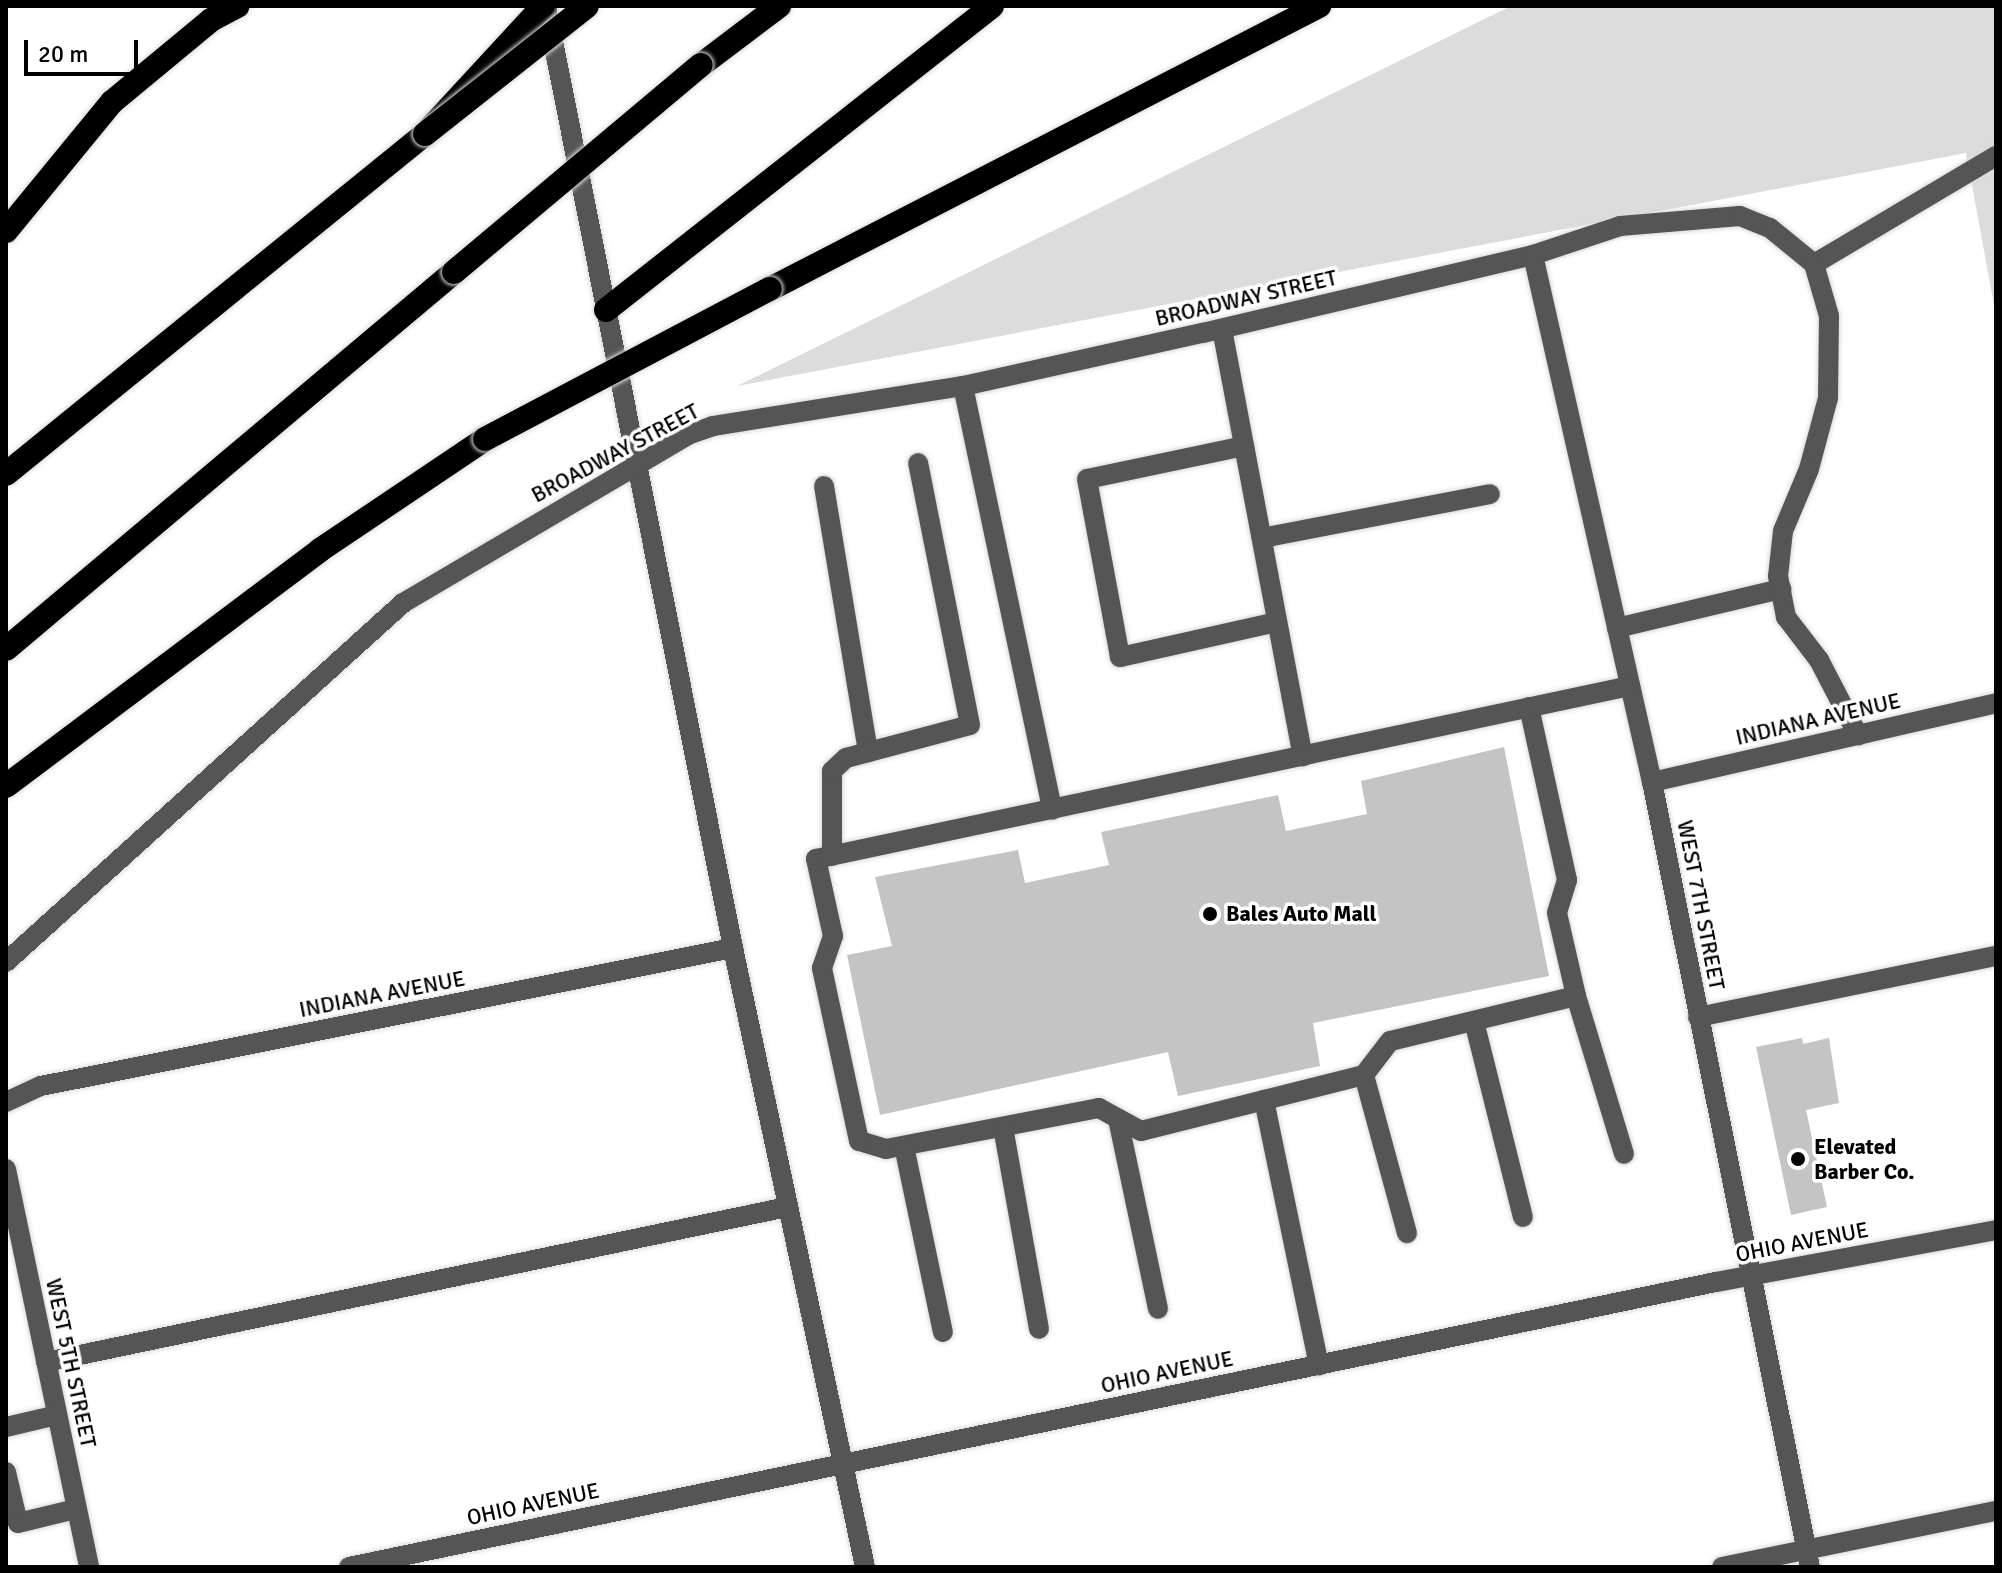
<!DOCTYPE html>
<style>
body{margin:0}
#map{position:relative;width:2002px;height:1573px;overflow:hidden;background:#fff;font-family:Signika,sans-serif}
div>[style]{position:absolute}
.green>*{inset:0;background:#dcdcdc}
.building>*{inset:0;background:#c4c4c4}
.roads{filter:drop-shadow(0 0 2px #dbdbdb) drop-shadow(0 0 2px #dbdbdb)}
.minor>*{height:20px;margin:-10px;padding:0 10px;transform-origin:10px;border-radius:10px;background:#555}
.highway>*{height:24px;margin:-12px;padding:0 12px;transform-origin:12px;border-radius:12px;background:#000}
.bridges{filter:drop-shadow(0 0 2px #dbdbdb) drop-shadow(0 0 2px #dbdbdb)}
.highway-bridge>*{height:24px;margin:-12px;padding:0 12px;transform-origin:12px;border-radius:12px;background:#000}
.dots>*{width:22px;height:22px;translate:-50% -50%;box-sizing:border-box;border:4px solid #fff;border-radius:50%}
span{translate:-50% -50%;white-space:nowrap;text-align:center;line-height:1.15;-webkit-text-stroke:7px #fff;paint-order:stroke}
.street-label{font-size:22px;color:#000}
.poi-label{font-size:22px;color:#000;font-weight:700}
.left{translate:0 -50%;text-align:left}
.frame{position:absolute;inset:0;border:8px solid #000;pointer-events:none}
.scale{position:absolute;left:24px;top:40px;width:114px;height:36px;box-sizing:border-box;border:4px solid #000;border-top:0;padding-left:10px;font-size:24px;line-height:28px;white-space:nowrap;color:#000;-webkit-text-stroke:6px #fff;paint-order:stroke}
</style>
<div id="map">
<div class="green">
<div style="clip-path:polygon(1511px 6px,1996px 6px,1996px 316px,1966px 153px,737px 386px)"></div>
</div>
<div class="building">
<div style="clip-path:polygon(1504px 747px,1549px 976px,1313px 1023px,1320px 1066px,1178px 1096px,1168px 1052px,880px 1115px,847px 955px,892px 946px,875px 877px,1018px 850px,1025px 883px,1109px 865px,1101px 832px,1278px 795px,1286px 831px,1367px 814px,1361px 781px)"></div>
<div style="clip-path:polygon(1802px 1038px,1803px 1044px,1829px 1038px,1839px 1103px,1806px 1110px,1827px 1207px,1791px 1215px,1756px 1047px)"></div>
</div>
<div class="roads">
<div class="minor">
<div style="left:546px;top:6px;width:960px;rotate:78.77deg"></div>
<div style="left:733px;top:948px;width:633px;rotate:77.96deg"></div>
<div style="left:1533px;top:255px;width:540px;rotate:77.28deg"></div>
<div style="left:1652px;top:782px;width:801px;rotate:78.62deg"></div>
<div style="left:1814px;top:264px;width:212px;rotate:-30.7deg"></div>
<div style="left:1222px;top:329px;width:435px;rotate:79.3deg"></div>
<div style="left:963px;top:386px;width:433px;rotate:78.1deg"></div>
<div style="left:1244px;top:446px;width:160px;rotate:168.1deg"></div>
<div style="left:1087px;top:479px;width:181px;rotate:79.5deg"></div>
<div style="left:1120px;top:657px;width:161px;rotate:-12.6deg"></div>
<div style="left:824px;top:486px;width:270px;rotate:80.6deg"></div>
<div style="left:1262px;top:538px;width:232px;rotate:-10.9deg"></div>
<div style="left:1617px;top:628px;width:169px;rotate:-13.4deg"></div>
<div style="left:1529px;top:707px;width:177px;rotate:77.6deg"></div>
<div style="left:1567px;top:880px;width:34px;rotate:107deg"></div>
<div style="left:1557px;top:913px;width:85px;rotate:77.1deg"></div>
<div style="left:1576px;top:996px;width:191px;rotate:166.4deg"></div>
<div style="left:1390px;top:1041px;width:43px;rotate:127.4deg"></div>
<div style="left:1364px;top:1075px;width:230px;rotate:165.9deg"></div>
<div style="left:1141px;top:1131px;width:48px;rotate:-151.3deg"></div>
<div style="left:1099px;top:1108px;width:217px;rotate:169.1deg"></div>
<div style="left:886px;top:1149px;width:28px;rotate:-163deg"></div>
<div style="left:859px;top:1141px;width:177px;rotate:-102.1deg"></div>
<div style="left:822px;top:968px;width:34px;rotate:-71deg"></div>
<div style="left:833px;top:936px;width:79px;rotate:-102.4deg"></div>
<div style="left:816px;top:859px;width:832px;rotate:-12deg"></div>
<div style="left:1652px;top:782px;width:353px;rotate:-12.9deg"></div>
<div style="left:832px;top:856px;width:85px;rotate:-90deg"></div>
<div style="left:832px;top:771px;width:19px;rotate:-43deg"></div>
<div style="left:846px;top:758px;width:128px;rotate:-14.9deg"></div>
<div style="left:970px;top:725px;width:267px;rotate:-101.2deg"></div>
<div style="left:6px;top:962px;width:535px;rotate:-42.12deg"></div>
<div style="left:403px;top:603px;width:333px;rotate:-30.5deg"></div>
<div style="left:690px;top:434px;width:24px;rotate:-19deg"></div>
<div style="left:713px;top:426px;width:253px;rotate:-9.1deg"></div>
<div style="left:963px;top:386px;width:246px;rotate:-12.5deg"></div>
<div style="left:1203px;top:333px;width:339px;rotate:-13.3deg"></div>
<div style="left:1533px;top:255px;width:92px;rotate:-18.4deg"></div>
<div style="left:1620px;top:226px;width:120px;rotate:-4.8deg"></div>
<div style="left:1740px;top:216px;width:32px;rotate:22deg"></div>
<div style="left:1770px;top:228px;width:57px;rotate:39.3deg"></div>
<div style="left:1814px;top:264px;width:54px;rotate:73.9deg"></div>
<div style="left:1829px;top:316px;width:82px;rotate:90.7deg"></div>
<div style="left:1828px;top:398px;width:73px;rotate:105deg"></div>
<div style="left:1809px;top:469px;width:67px;rotate:112.8deg"></div>
<div style="left:1783px;top:531px;width:45px;rotate:96.3deg"></div>
<div style="left:1778px;top:576px;width:42px;rotate:79deg"></div>
<div style="left:1786px;top:617px;width:54px;rotate:52.5deg"></div>
<div style="left:1819px;top:660px;width:85px;rotate:62.5deg"></div>
<div style="left:1576px;top:996px;width:165px;rotate:73.1deg"></div>
<div style="left:1698px;top:1017px;width:304px;rotate:-11.6deg"></div>
<div style="left:1474px;top:1021px;width:202px;rotate:76deg"></div>
<div style="left:1364px;top:1075px;width:164px;rotate:74.8deg"></div>
<div style="left:1264px;top:1100px;width:271px;rotate:78.3deg"></div>
<div style="left:6px;top:1102px;width:38px;rotate:-25deg"></div>
<div style="left:41px;top:1086px;width:706px;rotate:-11.28deg"></div>
<div style="left:1118px;top:1119px;width:194px;rotate:78.1deg"></div>
<div style="left:1003px;top:1127px;width:205px;rotate:79.9deg"></div>
<div style="left:904px;top:1146px;width:190px;rotate:78.2deg"></div>
<div style="left:6px;top:1169px;width:407px;rotate:78.2deg"></div>
<div style="left:46px;top:1362px;width:757px;rotate:-11.81deg"></div>
<div style="left:6px;top:1427px;width:52px;rotate:-13.2deg"></div>
<div style="left:6px;top:1472px;width:52px;rotate:76.8deg"></div>
<div style="left:18px;top:1523px;width:60px;rotate:-13.6deg"></div>
<div style="left:349px;top:1567px;width:1396px;rotate:-11.78deg"></div>
<div style="left:1716px;top:1282px;width:285px;rotate:-10.5deg"></div>
<div style="left:1722px;top:1567px;width:280px;rotate:-11.6deg"></div>
</div>
<div class="highway">
<div style="left:701px;top:65px;width:98px;rotate:-37.1deg"></div>
<div style="left:6px;top:231px;width:167px;rotate:-50.6deg"></div>
<div style="left:112px;top:102px;width:129px;rotate:-39.6deg"></div>
<div style="left:211px;top:20px;width:30px;rotate:-28deg"></div>
<div style="left:770px;top:289px;width:618px;rotate:-27.27deg"></div>
<div style="left:606px;top:310px;width:491px;rotate:-38.2deg"></div>
<div style="left:6px;top:474px;width:540px;rotate:-39.06deg"></div>
<div style="left:425px;top:134px;width:174px;rotate:-47.3deg"></div>
<div style="left:6px;top:649px;width:586px;rotate:-40.08deg"></div>
<div style="left:6px;top:786px;width:393px;rotate:-36.9deg"></div>
<div style="left:320px;top:550px;width:199px;rotate:-33.9deg"></div>
</div>
</div>
<div class="bridges">
<div class="highway-bridge">
<div style="left:425px;top:134px;width:206px;rotate:-38.3deg"></div>
<div style="left:454px;top:272px;width:322px;rotate:-40deg"></div>
<div style="left:485px;top:439px;width:322px;rotate:-27.8deg"></div>
</div>
</div>
<div class="dots">
<div style="left:1210px;top:914px;background:#000"></div>
<div style="left:1798px;top:1159px;background:#000"></div>
</div>
<div class="street-label">
<span style="left:1246px;top:298px;rotate:-13deg">BROADWAY STREET</span>
<span style="left:615px;top:453px;rotate:-28deg">BROADWAY STREET</span>
<span style="left:1818px;top:719px;rotate:-13deg">INDIANA AVENUE</span>
<span style="left:1701px;top:905px;rotate:79deg">WEST 7TH STREET</span>
<span style="left:382px;top:994px;rotate:-11deg">INDIANA AVENUE</span>
<span style="left:1802px;top:1242px;rotate:-11deg">OHIO AVENUE</span>
<span style="left:71px;top:1363px;rotate:78deg">WEST 5TH STREET</span>
<span style="left:1167px;top:1372px;rotate:-12deg">OHIO AVENUE</span>
<span style="left:533px;top:1504px;rotate:-12deg">OHIO AVENUE</span>
</div>
<div class="poi-label">
<span class="left" style="left:1226px;top:914px">Bales Auto Mall</span>
<span class="left" style="left:1814px;top:1159px">Elevated<br>Barber Co.</span>
</div>
<div class="frame"></div>
<div class="scale">20 m</div>
</div>
